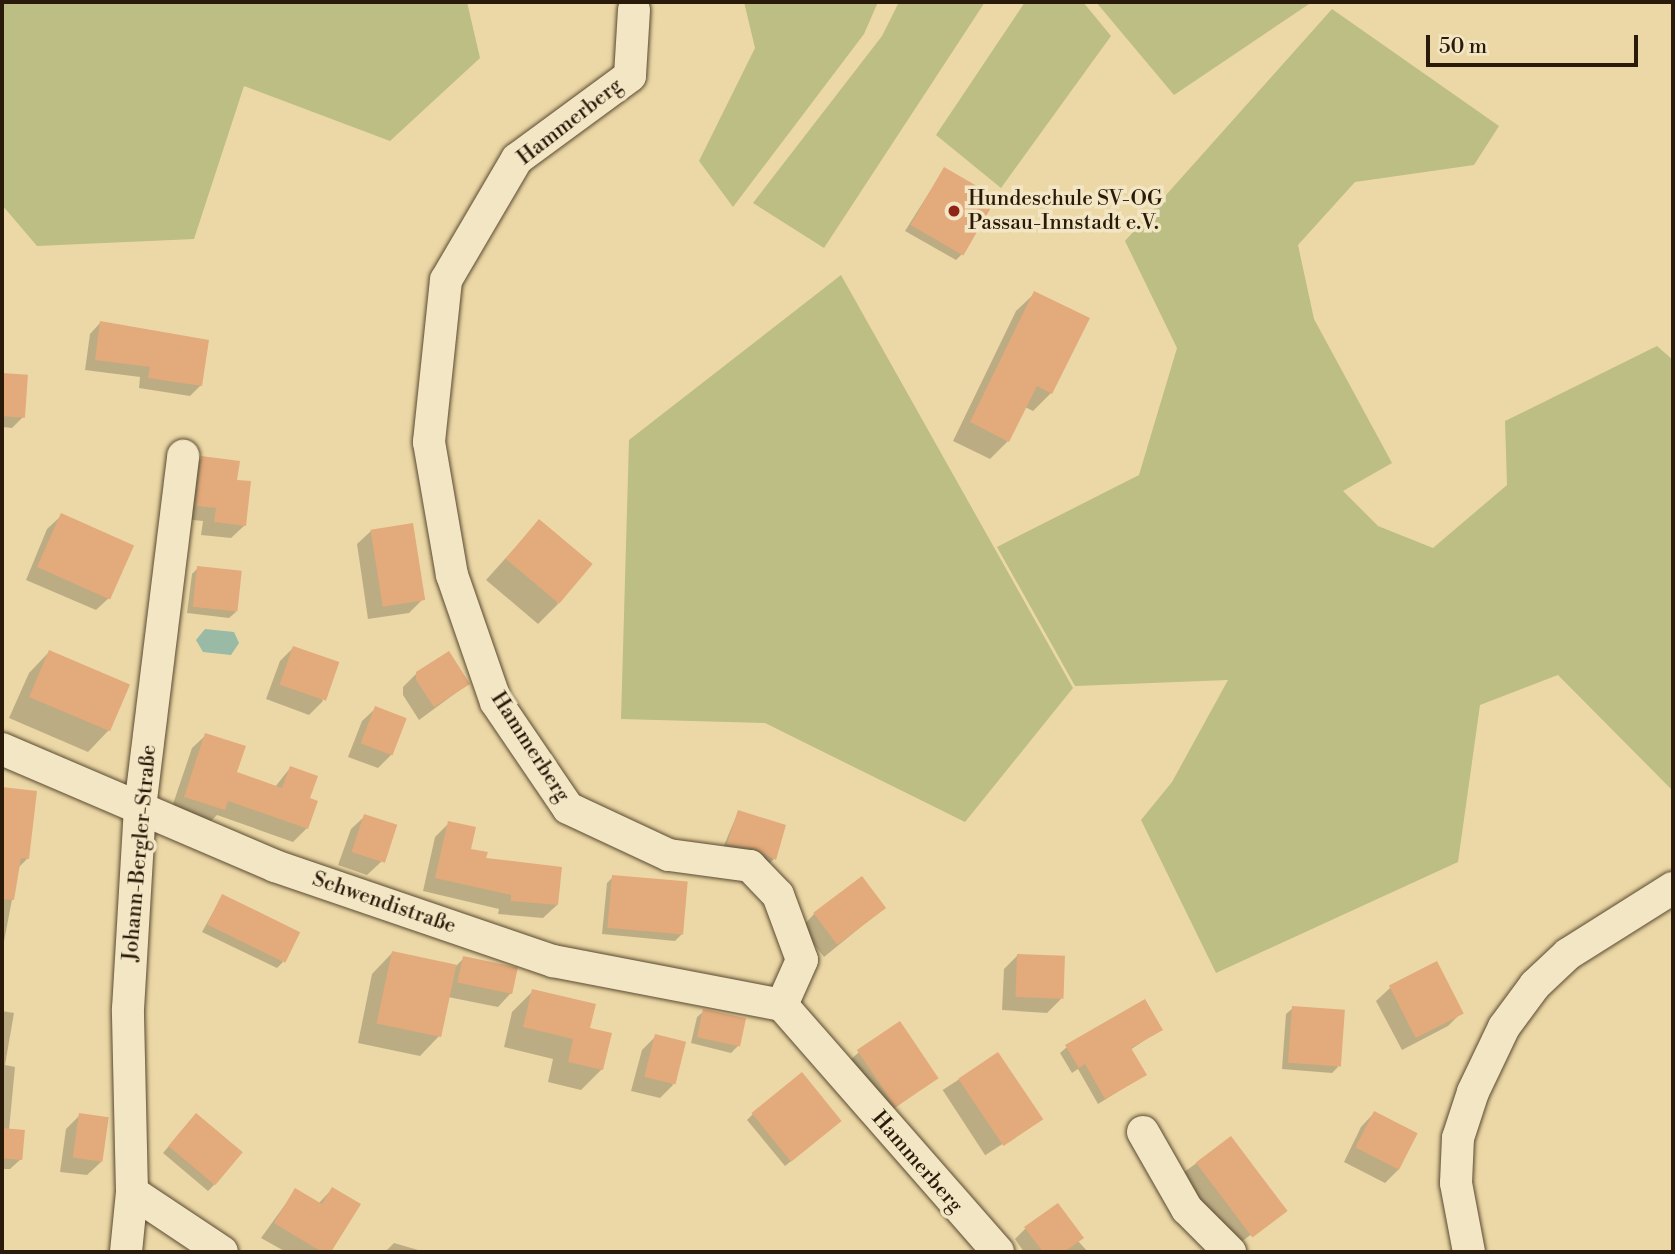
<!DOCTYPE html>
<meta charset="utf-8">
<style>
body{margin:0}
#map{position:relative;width:1675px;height:1254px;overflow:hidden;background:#ecd8a6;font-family:"Libre Bodoni",serif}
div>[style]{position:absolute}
.green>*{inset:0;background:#bcbe83}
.water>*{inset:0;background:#99baa5}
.shadow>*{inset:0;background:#0003;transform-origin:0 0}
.building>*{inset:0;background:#e3aa7b;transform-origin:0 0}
.roads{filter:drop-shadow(0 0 2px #5a4a31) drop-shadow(0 0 2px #5a4a31)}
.minor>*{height:32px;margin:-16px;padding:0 16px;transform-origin:16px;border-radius:16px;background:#f3e6c5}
.dots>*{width:19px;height:19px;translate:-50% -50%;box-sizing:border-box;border:4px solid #f3e6c5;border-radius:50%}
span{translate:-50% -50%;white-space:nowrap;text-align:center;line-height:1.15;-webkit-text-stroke:7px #f3e6c5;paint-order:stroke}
.street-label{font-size:21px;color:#291a0a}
.poi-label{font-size:21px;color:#291a0a}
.left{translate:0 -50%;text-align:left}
.frame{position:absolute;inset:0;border:4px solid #291a0a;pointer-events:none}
.scale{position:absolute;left:1426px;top:35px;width:212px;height:32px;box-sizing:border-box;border:4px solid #291a0a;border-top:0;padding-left:9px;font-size:21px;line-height:24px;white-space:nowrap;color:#291a0a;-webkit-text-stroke:5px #f3e6c5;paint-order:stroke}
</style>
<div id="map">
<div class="green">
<div style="clip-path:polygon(2px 2px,467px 2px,480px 58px,390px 141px,244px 86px,194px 239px,37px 246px,2px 205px)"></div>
<div style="clip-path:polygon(744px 2px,878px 2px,864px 34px,733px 207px,699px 161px,755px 48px)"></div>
<div style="clip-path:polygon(899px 2px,985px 2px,824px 248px,753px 203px,882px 36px)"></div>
<div style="clip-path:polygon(1025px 2px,1083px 2px,1111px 36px,1001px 188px,936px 135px)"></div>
<div style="clip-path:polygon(1096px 2px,1312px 2px,1174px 95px)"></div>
<div style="clip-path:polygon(1332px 9px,1499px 126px,1474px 165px,1355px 182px,1298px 245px,1314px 319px,1392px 463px,1343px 491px,1378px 526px,1433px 548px,1507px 485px,1505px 421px,1657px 346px,1673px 360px,1673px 791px,1558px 675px,1480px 705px,1458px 862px,1216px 973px,1141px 820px,1172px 782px,1228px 680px,1075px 686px,997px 547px,1139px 475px,1177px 348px,1125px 241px)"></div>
<div style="clip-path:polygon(841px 275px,1073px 688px,965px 822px,765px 723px,621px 719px,629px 440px)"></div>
</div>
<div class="water">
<div style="clip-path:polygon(205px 629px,234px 632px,239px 643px,231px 655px,203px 652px,196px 640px)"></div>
</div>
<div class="shadow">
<div style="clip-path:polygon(944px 169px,962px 254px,956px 260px,905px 231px)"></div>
<div style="clip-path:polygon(1035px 293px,1051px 393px,1033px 411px,1025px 407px,1008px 441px,990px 459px,953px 441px,1016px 311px)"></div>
<div style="clip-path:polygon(100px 323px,201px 385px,190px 396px,139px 388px,140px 377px,85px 370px,90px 334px)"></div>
<div style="clip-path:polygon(2px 375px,26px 377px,23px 417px,12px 428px,2px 427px)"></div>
<div style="clip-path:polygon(202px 458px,236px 481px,245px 525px,231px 538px,201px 535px,203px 521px,183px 519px,188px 472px)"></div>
<div style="clip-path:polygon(61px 516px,110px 597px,96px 610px,26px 580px,47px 529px)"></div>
<div style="clip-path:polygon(539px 521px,558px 604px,538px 624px,486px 580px)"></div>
<div style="clip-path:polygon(371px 531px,423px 599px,409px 613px,368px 619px,357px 544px)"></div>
<div style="clip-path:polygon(198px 568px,236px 612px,229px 618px,187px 613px,192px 574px)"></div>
<div style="clip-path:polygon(293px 648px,323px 701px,309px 715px,266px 699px,280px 661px)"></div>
<div style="clip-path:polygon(49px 652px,128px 685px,108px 731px,88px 752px,9px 718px,29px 673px)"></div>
<div style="clip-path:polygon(417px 673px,468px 684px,419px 720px,403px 695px,403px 687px)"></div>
<div style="clip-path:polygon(376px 708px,391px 755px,378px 768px,348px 757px,362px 721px)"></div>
<div style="clip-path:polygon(206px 735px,235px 773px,275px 787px,290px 768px,308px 799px,307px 828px,293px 842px,217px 815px,209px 823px,171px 810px,192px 748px)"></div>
<div style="clip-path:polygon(2px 789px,35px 793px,28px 858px,18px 868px,2px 952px)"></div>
<div style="clip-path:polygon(738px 812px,774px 859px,768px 865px,722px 850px)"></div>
<div style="clip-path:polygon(365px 816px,381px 862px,367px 875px,338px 865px,351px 829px)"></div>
<div style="clip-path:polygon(449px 823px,469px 850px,557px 905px,543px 918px,498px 914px,499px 909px,423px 891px,435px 837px)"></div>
<div style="clip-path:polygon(613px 877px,682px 934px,675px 941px,602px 934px,607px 883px)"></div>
<div style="clip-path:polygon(222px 896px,283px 962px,277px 968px,202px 932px)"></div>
<div style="clip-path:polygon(884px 908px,824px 957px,801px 928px,814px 914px)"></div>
<div style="clip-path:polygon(392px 953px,456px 966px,464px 958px,511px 993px,498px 1007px,448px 997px,440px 1035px,420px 1056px,358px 1043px,372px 974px)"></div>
<div style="clip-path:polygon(1018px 955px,1061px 999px,1047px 1013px,1002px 1010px,1004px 969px)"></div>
<div style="clip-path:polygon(1436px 964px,1462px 1012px,1448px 1026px,1402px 1050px,1376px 1001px,1390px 988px)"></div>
<div style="clip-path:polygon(533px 991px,588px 1029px,602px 1069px,581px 1090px,548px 1082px,553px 1059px,504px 1047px,512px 1012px)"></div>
<div style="clip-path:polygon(1293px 1008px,1338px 1067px,1332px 1073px,1282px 1069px,1286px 1014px)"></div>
<div style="clip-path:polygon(2px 1011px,14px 1013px,5px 1065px,15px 1067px,9px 1130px,21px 1159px,10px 1169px,2px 1169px)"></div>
<div style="clip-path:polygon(704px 1011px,738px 1046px,731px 1053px,691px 1043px,697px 1017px)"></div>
<div style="clip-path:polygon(1160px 1030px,1130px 1050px,1145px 1075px,1098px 1104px,1078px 1069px,1072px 1073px,1060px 1053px,1067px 1047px)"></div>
<div style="clip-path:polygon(656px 1036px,673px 1085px,660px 1098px,631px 1091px,642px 1050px)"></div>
<div style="clip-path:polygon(859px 1052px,936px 1078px,881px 1118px,845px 1065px)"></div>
<div style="left:998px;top:1054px;width:78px;height:66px;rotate:57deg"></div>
<div style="clip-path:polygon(1374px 1113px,1399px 1169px,1385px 1183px,1344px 1162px,1361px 1127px)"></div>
<div style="clip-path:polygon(753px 1114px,833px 1127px,785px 1166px,747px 1120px)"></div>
<div style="clip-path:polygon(80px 1115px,101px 1162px,87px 1175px,60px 1172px,66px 1129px)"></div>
<div style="clip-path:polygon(190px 1121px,214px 1185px,208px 1191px,163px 1153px)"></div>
<div style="left:1231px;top:1138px;width:90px;height:62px;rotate:54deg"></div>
<div style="clip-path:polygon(332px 1189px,358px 1204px,329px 1252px,286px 1252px,261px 1238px,295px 1191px,319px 1203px)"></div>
<div style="clip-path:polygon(1026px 1228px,1078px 1241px,1088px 1252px,1024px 1252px,1015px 1239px)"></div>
<div style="clip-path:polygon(394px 1243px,425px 1252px,385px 1252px)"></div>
</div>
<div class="building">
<div style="left:944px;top:167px;width:61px;height:67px;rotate:30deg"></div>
<div style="clip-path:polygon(1034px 291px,1090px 318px,1052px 394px,1037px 386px,1009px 442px,970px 422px)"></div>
<div style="clip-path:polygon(100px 321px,209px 340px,202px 386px,148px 378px,150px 367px,95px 360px)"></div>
<div style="left:2px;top:373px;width:26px;height:43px;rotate:4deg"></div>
<div style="clip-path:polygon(201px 456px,240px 461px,237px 480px,251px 481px,246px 526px,214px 522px,216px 508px,196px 506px)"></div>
<div style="left:61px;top:513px;width:80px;height:59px;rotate:24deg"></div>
<div style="left:539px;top:519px;width:70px;height:52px;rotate:40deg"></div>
<div style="left:413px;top:523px;width:78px;height:43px;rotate:81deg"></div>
<div style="left:197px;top:566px;width:45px;height:41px;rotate:6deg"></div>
<div style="left:293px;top:646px;width:49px;height:41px;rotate:19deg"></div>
<div style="left:49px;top:650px;width:88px;height:51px;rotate:23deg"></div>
<div style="clip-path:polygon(449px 651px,470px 684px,434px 707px,416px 680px,416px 672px)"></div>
<div style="left:375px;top:706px;width:34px;height:40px;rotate:21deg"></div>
<div style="clip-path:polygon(205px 733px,246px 746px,237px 772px,282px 788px,290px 766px,318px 776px,310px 798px,318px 801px,308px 829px,228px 801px,225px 810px,184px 797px)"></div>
<div style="clip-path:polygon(2px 787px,37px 791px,29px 859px,21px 858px,14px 900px,2px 899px)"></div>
<div style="clip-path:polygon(738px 810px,786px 825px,776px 860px,753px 848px,727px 844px)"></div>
<div style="left:364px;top:814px;width:35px;height:40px;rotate:18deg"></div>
<div style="clip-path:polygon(448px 821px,476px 827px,471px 849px,488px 852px,486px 858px,562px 867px,558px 905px,511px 901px,511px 895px,435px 878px)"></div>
<div style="left:612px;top:875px;width:76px;height:53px;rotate:5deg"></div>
<div style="left:862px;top:876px;width:40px;height:61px;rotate:53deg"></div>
<div style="left:222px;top:894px;width:87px;height:34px;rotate:26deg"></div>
<div style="left:392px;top:951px;width:66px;height:74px;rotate:12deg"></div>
<div style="left:1017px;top:954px;width:48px;height:43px;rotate:2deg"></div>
<div style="left:463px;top:956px;width:56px;height:27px;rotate:12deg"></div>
<div style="left:1437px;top:961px;width:59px;height:54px;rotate:63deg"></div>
<div style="clip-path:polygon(532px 989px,596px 1004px,590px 1028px,612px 1033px,603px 1070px,568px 1062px,573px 1039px,523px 1027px)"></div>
<div style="clip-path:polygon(1145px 999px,1163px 1030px,1131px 1048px,1147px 1075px,1105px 1099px,1085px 1064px,1079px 1068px,1065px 1045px)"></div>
<div style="left:1292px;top:1006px;width:53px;height:57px;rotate:4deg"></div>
<div style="left:703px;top:1009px;width:44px;height:29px;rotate:12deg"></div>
<div style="left:900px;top:1021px;width:69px;height:52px;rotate:56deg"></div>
<div style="left:655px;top:1034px;width:32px;height:44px;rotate:14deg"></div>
<div style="left:998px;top:1052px;width:81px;height:48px;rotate:56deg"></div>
<div style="left:802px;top:1072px;width:63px;height:65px;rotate:51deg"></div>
<div style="left:1374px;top:1111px;width:49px;height:41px;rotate:27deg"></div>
<div style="left:79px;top:1113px;width:30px;height:45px;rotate:8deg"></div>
<div style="left:196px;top:1113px;width:61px;height:43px;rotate:40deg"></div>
<div style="left:2px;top:1128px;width:23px;height:30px;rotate:5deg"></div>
<div style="left:1231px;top:1136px;width:94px;height:44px;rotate:53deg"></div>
<div style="clip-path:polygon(332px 1187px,361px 1204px,331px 1252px,322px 1252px,274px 1223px,295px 1188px,322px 1204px)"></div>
<div style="clip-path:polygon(1058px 1203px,1084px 1238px,1064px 1252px,1043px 1252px,1024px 1227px)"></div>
</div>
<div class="roads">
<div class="minor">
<div style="left:634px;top:10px;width:66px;rotate:93.5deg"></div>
<div style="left:630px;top:76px;width:140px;rotate:143.7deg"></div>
<div style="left:517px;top:159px;width:140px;rotate:120.4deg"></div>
<div style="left:446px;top:280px;width:163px;rotate:96deg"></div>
<div style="left:429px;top:442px;width:135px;rotate:80.2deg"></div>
<div style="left:452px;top:575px;width:134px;rotate:70.9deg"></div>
<div style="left:496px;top:702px;width:128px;rotate:55.8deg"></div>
<div style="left:568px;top:808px;width:111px;rotate:25deg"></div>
<div style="left:669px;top:855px;width:82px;rotate:7.7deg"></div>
<div style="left:750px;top:866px;width:40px;rotate:46deg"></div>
<div style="left:778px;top:895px;width:69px;rotate:69.7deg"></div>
<div style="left:802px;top:960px;width:49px;rotate:114deg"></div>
<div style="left:782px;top:1005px;width:328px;rotate:48.8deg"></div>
<div style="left:2px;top:749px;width:297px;rotate:23.2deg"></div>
<div style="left:275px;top:866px;width:294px;rotate:18.9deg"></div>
<div style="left:553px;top:961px;width:233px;rotate:10.9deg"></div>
<div style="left:1143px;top:1132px;width:89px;rotate:60.3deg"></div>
<div style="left:1187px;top:1209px;width:61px;rotate:45deg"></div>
<div style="left:132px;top:1192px;width:108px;rotate:33.7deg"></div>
<div style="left:126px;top:1252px;width:60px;rotate:-84.3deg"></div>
<div style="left:132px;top:1192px;width:183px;rotate:-91.3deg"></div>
<div style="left:128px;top:1009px;width:201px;rotate:-86.6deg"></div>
<div style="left:140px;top:808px;width:355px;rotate:-83deg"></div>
<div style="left:1469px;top:1252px;width:70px;rotate:-100.7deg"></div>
<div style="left:1456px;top:1183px;width:45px;rotate:-87.5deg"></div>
<div style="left:1458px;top:1138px;width:48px;rotate:-71.9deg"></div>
<div style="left:1473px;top:1092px;width:72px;rotate:-64.5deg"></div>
<div style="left:1504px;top:1027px;width:52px;rotate:-53.6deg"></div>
<div style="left:1535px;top:985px;width:45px;rotate:-43.2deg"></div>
<div style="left:1568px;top:954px;width:124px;rotate:-32.2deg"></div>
</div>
</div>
<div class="dots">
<div style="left:954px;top:211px;background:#8f2418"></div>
</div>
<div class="street-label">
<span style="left:570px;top:122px;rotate:-38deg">Hammerberg</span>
<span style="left:530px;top:747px;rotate:57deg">Hammerberg</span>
<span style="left:140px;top:853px;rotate:-85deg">Johann-Bergler-Straße</span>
<span style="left:384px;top:903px;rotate:19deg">Schwendistraße</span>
<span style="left:917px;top:1162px;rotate:49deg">Hammerberg</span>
</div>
<div class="poi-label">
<span class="left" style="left:968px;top:211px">Hundeschule SV-OG<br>Passau-Innstadt e.V.</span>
</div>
<div class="frame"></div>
<div class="scale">50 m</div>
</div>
